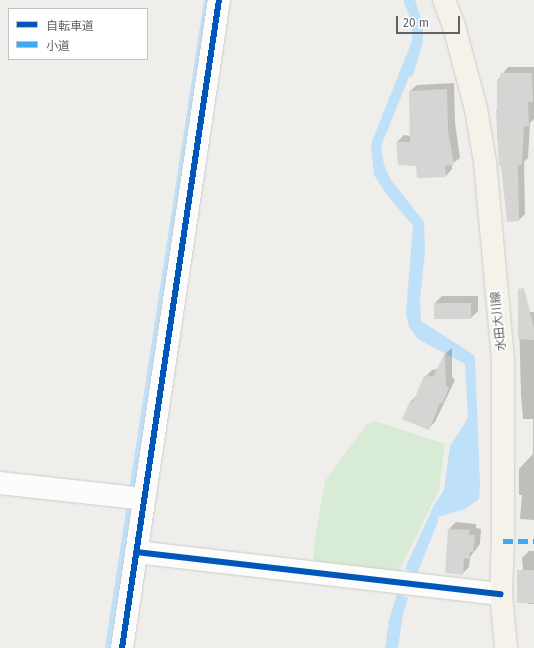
<!DOCTYPE html>
<meta charset="utf-8">
<style>
body{margin:0}
#map{position:relative;width:534px;height:648px;overflow:hidden;background:#efeeea;font-family:"Fira Sans","Noto Sans JP",sans-serif}
div>[style]{position:absolute}
.green>*{inset:0;background:#d8ebd6}
.water>*{inset:0;background:#bfe0f9}
.shadow>*{inset:0;background:#0003}
.stream>*{height:6px;margin:-3px;padding:0 3px;transform-origin:3px;border-radius:3px;background:#bfe0f9}
.building>*{inset:0;background:#d6d5d3;transform-origin:0 0}
.roads{filter:drop-shadow(0 0 1px #cbcccc) drop-shadow(0 0 1px #cbcccc)}
.minor>*{height:22px;margin:-11px;padding:0 11px;transform-origin:11px;border-radius:11px;background:#fdfcfc}
.major>*{height:22px;margin:-11px;padding:0 11px;transform-origin:11px;border-radius:11px;background:#f4f2e9}
.quiet>*{height:5px;margin-top:-2.5px;transform-origin:0;background:repeating-linear-gradient(90deg,#3fa9f5 0 10px,transparent 0 15px)}
.cycleway>*{height:6px;margin:-3px;padding:0 3px;transform-origin:3px;border-radius:3px;background:#0057b8}
span{translate:-50% -50%;white-space:nowrap;text-align:center;line-height:1.15;-webkit-text-stroke:3px #fff;paint-order:stroke}
.street-label{font-size:12px;color:#5f6368}
.legend{position:absolute;left:8px;top:8px;width:140px;height:52px;box-sizing:border-box;background:#fff;border:1px solid #bfc1c3;margin:0;padding:5px 7px;list-style:none;font-size:12px;color:#5f6368}
.legend li{display:flex;align-items:center;gap:8px;height:20px}
.legend b{width:20px;border:1px solid #bfc1c3}
.scale{position:absolute;left:396px;top:16px;width:64px;height:18px;box-sizing:border-box;border:2px solid #5f6368;border-top:0;padding-left:5px;font-size:12px;line-height:14px;white-space:nowrap;color:#5f6368;-webkit-text-stroke:3px #fff;paint-order:stroke}
</style>
<div id="map">
<div class="green">
<div style="clip-path:polygon(375px 421px,445px 444px,439px 490px,397px 575px,313px 563px,315px 538px,325px 481px,367px 424px)"></div>
</div>
<div class="water">
<div style="clip-path:polygon(403px 0,415px 0,423px 25px,423px 42px,413px 76px,409px 77px,381px 146px,384px 165px,391px 180px,424px 222px,425px 252px,420px 300px,421px 321px,474px 355px,475px 359px,480px 484px,479px 499px,465px 509px,438px 517px,438px 521px,417px 574px,405px 569px,433px 507px,444px 490px,450px 446px,465px 423px,468px 416px,465px 364px,418px 339px,409px 327px,406px 312px,413px 226px,385px 192px,374px 175px,371px 144px,412px 41px,412px 23px)"></div>
<div style="clip-path:polygon(397px 594px,408px 598px,403px 614px,398px 648px,385px 648px,389px 620px)"></div>
</div>
<div class="shadow">
<div style="clip-path:polygon(508px 67px,534px 67px,534px 119px,530px 123px,528px 158px,524px 162px,525px 214px,519px 220px,499px 138px,497px 138px,498px 80px)"></div>
<div style="clip-path:polygon(454px 83px,455px 123px,460px 158px,452px 164px,452px 169px,446px 176px,417px 165px,397px 142px,404px 135px,411px 136px,410px 91px,417px 85px)"></div>
<div style="clip-path:polygon(442px 296px,478px 296px,478px 311px,471px 318px,435px 303px)"></div>
<div style="clip-path:polygon(527px 312px,534px 312px,534px 520px,520px 519px,522px 495px,519px 495px,519px 469px,533px 454px,533px 419px,523px 419px,521px 395px,519px 319px)"></div>
<div style="clip-path:polygon(452px 348px,452px 377px,455px 380px,435px 422px,428px 429px,410px 402px,417px 395px,425px 377px,432px 370px,438px 369px,446px 353px)"></div>
<div style="clip-path:polygon(456px 522px,476px 524px,476px 528px,481px 529px,480px 544px,470px 557px,469px 567px,462px 574px,449px 529px)"></div>
<div style="clip-path:polygon(529px 551px,534px 551px,534px 604px,528px 604px,527px 602px,518px 574px,523px 569px,522px 558px)"></div>
</div>
<div class="stream">
<div style="left:108px;top:648px;width:656px;rotate:-81.31deg"></div>
</div>
<div class="building">
<div style="clip-path:polygon(500px 73px,532px 73px,533px 102px,528px 102px,529px 126px,524px 126px,522px 165px,518px 165px,519px 221px,507px 222px,501px 166px,499px 166px,496px 110px,497px 110px,497px 80px,500px 80px)"></div>
<div style="clip-path:polygon(447px 89px,448px 130px,454px 165px,445px 166px,446px 177px,417px 178px,416px 166px,398px 165px,396px 142px,410px 142px,409px 91px)"></div>
<div style="clip-path:polygon(524px 288px,534px 328px,534px 340px,518px 339px,518px 289px)"></div>
<div style="left:434px;top:303px;width:37px;height:16px"></div>
<div style="clip-path:polygon(445px 353px,446px 385px,449px 388px,442px 404px,440px 403px,429px 430px,402px 419px,410px 401px,413px 402px,424px 376px,428px 377px,428px 375px,433px 377px)"></div>
<div style="clip-path:polygon(448px 529px,470px 530px,469px 535px,475px 535px,473px 552px,470px 552px,469px 559px,464px 558px,463px 575px,445px 573px)"></div>
<div style="left:534px;top:570px;width:33px;height:17px;rotate:90deg"></div>
</div>
<div class="roads">
<div class="minor">
<div style="left:0;top:483px;width:145px;rotate:6.3deg"></div>
<div style="left:136px;top:552px;width:367px;rotate:6.6deg"></div>
<div style="left:122px;top:648px;width:655px;rotate:-81.49deg"></div>
</div>
<div class="major">
<div style="left:444px;top:0;width:28px;rotate:69deg"></div>
<div style="left:454px;top:26px;width:86px;rotate:75.2deg"></div>
<div style="left:476px;top:109px;width:54px;rotate:80.4deg"></div>
<div style="left:485px;top:162px;width:200px;rotate:84.8deg"></div>
<div style="left:503px;top:361px;width:180px;rotate:90deg"></div>
<div style="left:503px;top:541px;width:53px;rotate:92.2deg"></div>
<div style="left:501px;top:594px;width:54px;rotate:84.7deg"></div>
</div>
</div>
<div class="quiet">
<div style="left:503px;top:541px;width:31px"></div>
</div>
<div class="cycleway">
<div style="left:136px;top:552px;width:367px;rotate:6.6deg"></div>
<div style="left:122px;top:648px;width:655px;rotate:-81.49deg"></div>
</div>
<div class="street-label">
<span style="left:499px;top:321px;rotate:-96deg">水田大川線</span>
</div>
<ul class="legend">
<li><b style="height:5px;background:#0057b8"></b>自転車道</li>
<li><b style="height:5px;background:#3fa9f5"></b>小道</li>
</ul>
<div class="scale">20 m</div>
</div>
